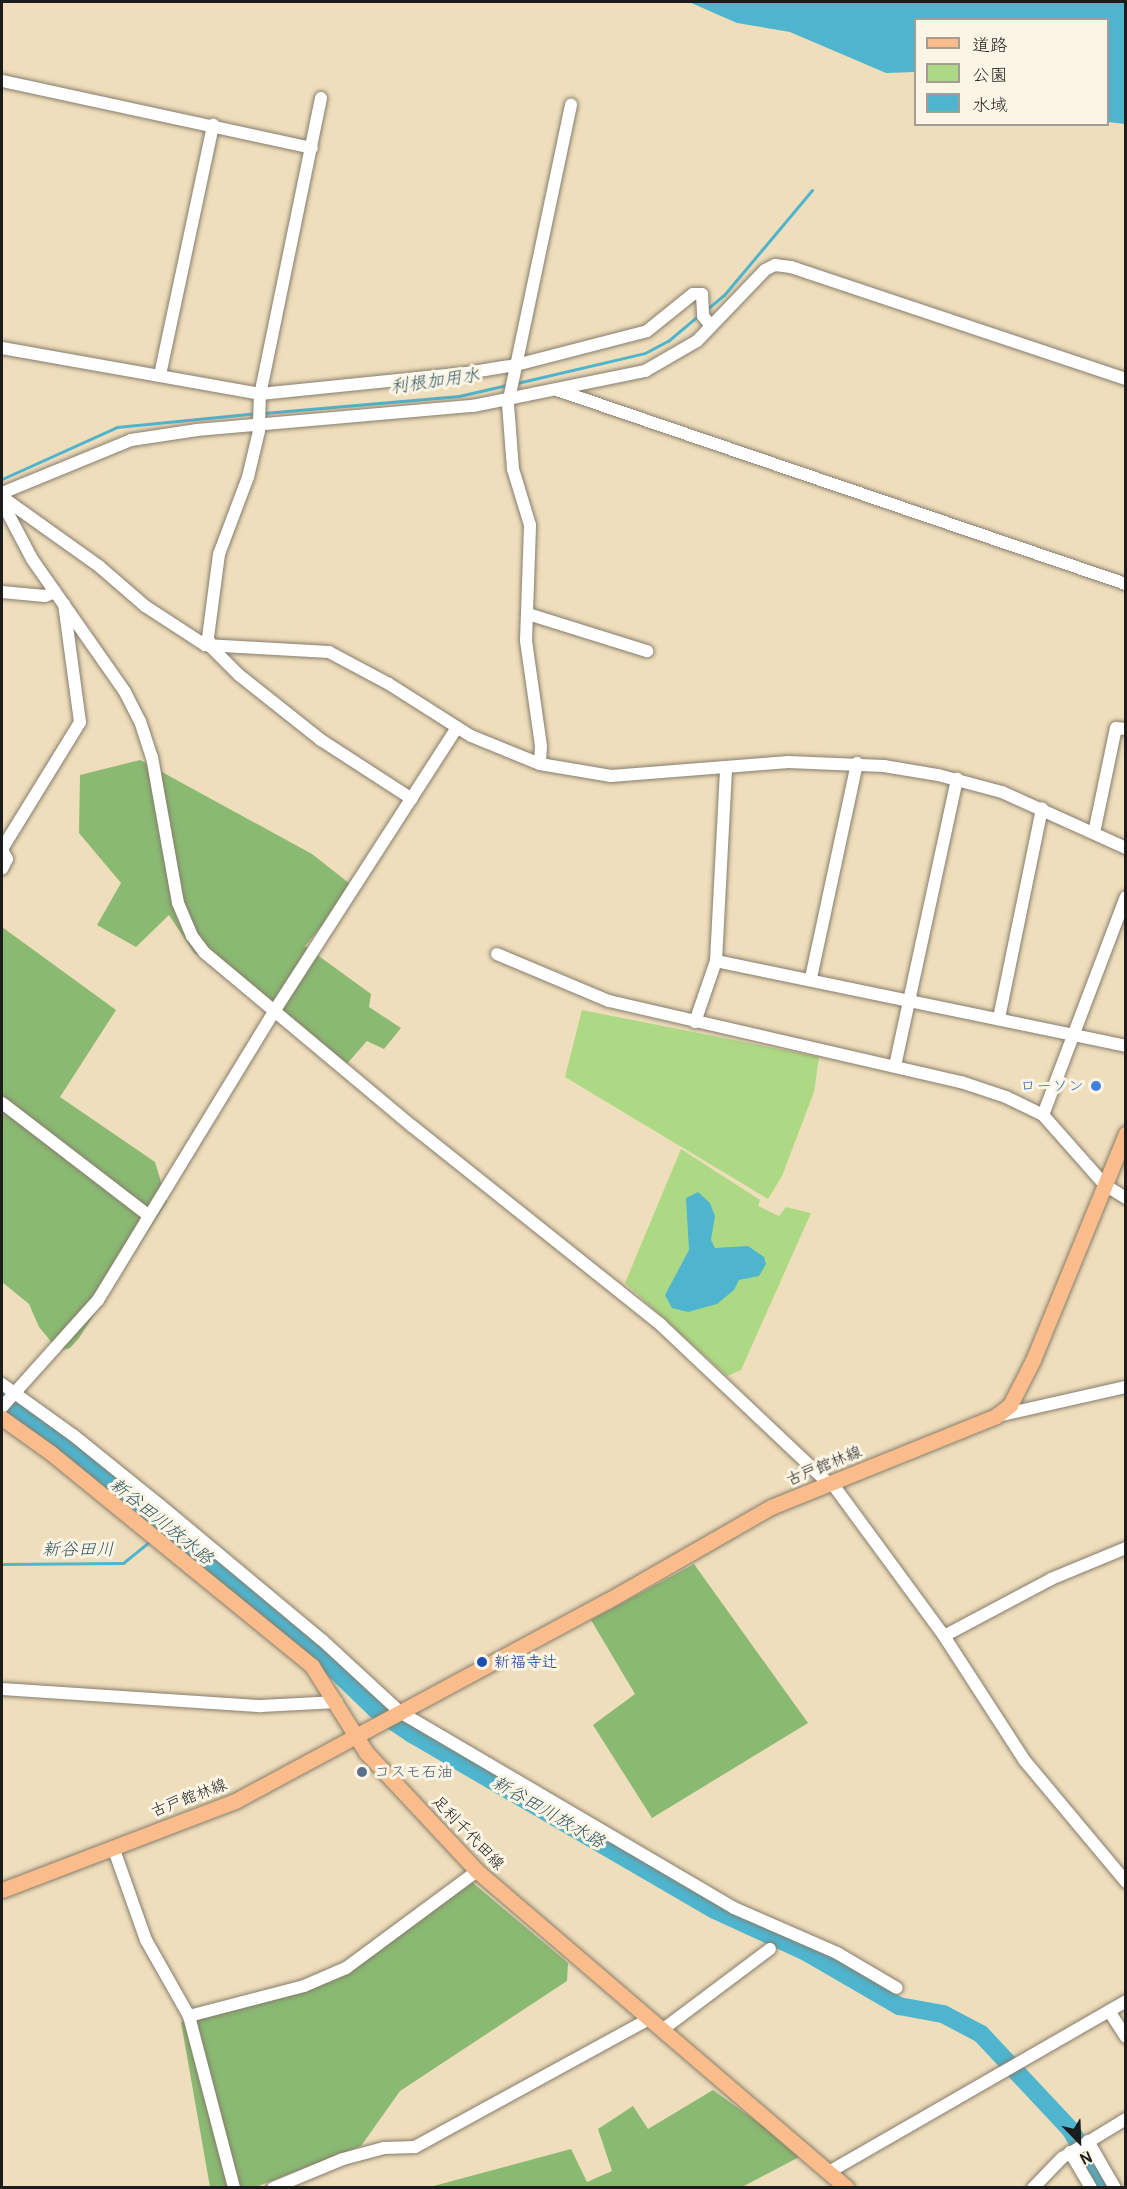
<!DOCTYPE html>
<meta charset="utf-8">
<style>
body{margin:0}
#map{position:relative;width:1127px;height:2189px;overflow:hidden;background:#efdebc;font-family:Pangolin,"Klee One",sans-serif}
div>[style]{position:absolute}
.green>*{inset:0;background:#aed984}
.forest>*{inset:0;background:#8ab972}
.water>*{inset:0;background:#4fb4cd}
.stream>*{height:3px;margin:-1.5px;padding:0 1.5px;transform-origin:1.5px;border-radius:1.5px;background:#4fb4cd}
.river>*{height:18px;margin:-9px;padding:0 9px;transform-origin:9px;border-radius:9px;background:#4fb4cd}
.roads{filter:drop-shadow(0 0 2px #867d6c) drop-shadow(0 0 2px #867d6c)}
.minor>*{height:12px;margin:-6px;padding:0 6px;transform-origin:6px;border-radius:6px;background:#fff}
.major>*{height:15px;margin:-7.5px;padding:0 7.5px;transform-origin:7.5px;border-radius:7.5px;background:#f9bc8a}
.dots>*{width:16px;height:16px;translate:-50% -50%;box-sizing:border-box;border:3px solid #fcf5e5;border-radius:50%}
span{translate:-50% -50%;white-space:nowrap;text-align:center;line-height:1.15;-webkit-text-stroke:6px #fcf5e5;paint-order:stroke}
.shop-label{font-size:16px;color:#366cbe}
.right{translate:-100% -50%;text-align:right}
.street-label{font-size:16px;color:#1c1c1c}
.transit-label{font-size:16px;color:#164399}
.left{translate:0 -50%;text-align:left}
.service-label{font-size:16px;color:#4e5e75}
.water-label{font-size:18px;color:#305963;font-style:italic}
.frame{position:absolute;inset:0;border:3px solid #1c1c1c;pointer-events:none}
.legend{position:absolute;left:914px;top:18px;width:195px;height:108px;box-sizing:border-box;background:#fcf5e5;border:2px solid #a29e95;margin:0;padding:8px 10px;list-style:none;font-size:18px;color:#1c1c1c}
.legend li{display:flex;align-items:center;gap:12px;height:30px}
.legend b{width:30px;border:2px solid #a29e95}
.north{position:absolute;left:1049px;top:2111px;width:60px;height:60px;-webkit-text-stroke:4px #fcf5e5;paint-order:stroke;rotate:157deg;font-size:16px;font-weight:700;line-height:24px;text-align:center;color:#1c1c1c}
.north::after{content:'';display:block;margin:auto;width:21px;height:27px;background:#1c1c1c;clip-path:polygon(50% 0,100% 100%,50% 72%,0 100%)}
</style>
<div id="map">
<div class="green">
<div style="clip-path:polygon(582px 1010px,819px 1057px,814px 1092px,782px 1176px,768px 1199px,565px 1077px)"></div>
<div style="clip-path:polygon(681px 1149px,760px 1200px,758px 1206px,779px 1216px,786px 1207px,811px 1213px,741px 1370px,727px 1376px,625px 1283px)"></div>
</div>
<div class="forest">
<div style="clip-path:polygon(140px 760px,312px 854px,354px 887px,305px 946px,371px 994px,369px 1007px,401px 1028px,384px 1049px,367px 1041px,345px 1066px,288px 1018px,194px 953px,169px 915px,136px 947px,97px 925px,121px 883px,79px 833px,80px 775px)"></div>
<div style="clip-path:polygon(2px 927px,116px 1010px,60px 1097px,155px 1162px,167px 1202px,79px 1338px,70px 1348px,59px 1351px,39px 1327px,29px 1304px,2px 1282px)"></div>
<div style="clip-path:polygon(694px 1564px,808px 1723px,652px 1818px,593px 1725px,635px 1694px,591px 1620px)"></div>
<div style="clip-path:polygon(467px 1878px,568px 1963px,567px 1981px,400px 2091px,361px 2146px,256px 2187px,210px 2187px,181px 2022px,294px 1988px,354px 1963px)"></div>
<div style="clip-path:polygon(713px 2090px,803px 2155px,742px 2187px,426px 2188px,571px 2149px,587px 2182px,612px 2171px,598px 2129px,633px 2106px,648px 2129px)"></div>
</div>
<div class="water">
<div style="clip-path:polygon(689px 2px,1125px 2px,1125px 124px,1108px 122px,1108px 20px,916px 20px,915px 72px,886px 73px,790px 32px,737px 23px)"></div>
<div style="clip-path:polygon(698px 1192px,710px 1203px,715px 1216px,711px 1240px,715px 1248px,748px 1246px,764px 1257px,766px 1264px,759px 1276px,739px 1280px,734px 1290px,717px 1304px,688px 1312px,672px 1308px,665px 1295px,689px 1250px,686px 1198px)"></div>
</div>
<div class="stream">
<div style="left:706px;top:310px;width:23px;rotate:-40deg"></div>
<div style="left:724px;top:295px;width:137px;rotate:-50deg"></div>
<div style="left:517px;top:383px;width:131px;rotate:-13.2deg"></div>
<div style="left:645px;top:353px;width:26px;rotate:-28deg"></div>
<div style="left:668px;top:341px;width:39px;rotate:-40deg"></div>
<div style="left:264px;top:413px;width:196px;rotate:-5deg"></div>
<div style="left:459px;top:396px;width:49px;rotate:-12.9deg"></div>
<div style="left:2px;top:479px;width:126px;rotate:-24.3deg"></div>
<div style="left:117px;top:427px;width:141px;rotate:-5.7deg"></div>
<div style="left:2px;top:1564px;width:121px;rotate:-0.5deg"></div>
<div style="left:123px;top:1563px;width:32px;rotate:-39deg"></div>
</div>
<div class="river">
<div style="left:2px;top:1400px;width:169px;rotate:36.8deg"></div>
<div style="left:137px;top:1501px;width:222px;rotate:39.9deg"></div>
<div style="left:307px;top:1643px;width:95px;rotate:44.1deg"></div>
<div style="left:375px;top:1709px;width:45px;rotate:34deg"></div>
<div style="left:412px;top:1734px;width:350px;rotate:30.2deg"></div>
<div style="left:715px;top:1910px;width:100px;rotate:24.8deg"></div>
<div style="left:806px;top:1952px;width:108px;rotate:30.1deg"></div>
<div style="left:899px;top:2006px;width:45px;rotate:10.3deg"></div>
<div style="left:943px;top:2014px;width:43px;rotate:27.8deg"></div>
<div style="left:981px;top:2034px;width:130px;rotate:46.9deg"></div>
<div style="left:1070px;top:2129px;width:69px;rotate:58.6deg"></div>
</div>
<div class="roads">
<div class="minor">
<div style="left:2px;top:81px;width:317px;rotate:12.2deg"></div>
<div style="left:321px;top:98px;width:302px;rotate:101.6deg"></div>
<div style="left:260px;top:394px;width:37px;rotate:92deg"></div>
<div style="left:259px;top:431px;width:47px;rotate:103.4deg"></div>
<div style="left:248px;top:477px;width:82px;rotate:110.6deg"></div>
<div style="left:219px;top:554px;width:85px;rotate:97.5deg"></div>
<div style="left:208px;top:638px;width:9px;rotate:72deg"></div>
<div style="left:211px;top:647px;width:40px;rotate:45deg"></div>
<div style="left:239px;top:675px;width:105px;rotate:38.4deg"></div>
<div style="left:321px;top:740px;width:108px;rotate:33deg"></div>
<div style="left:2px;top:348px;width:262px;rotate:10.1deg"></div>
<div style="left:260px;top:394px;width:208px;rotate:-5.8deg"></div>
<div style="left:467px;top:373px;width:50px;rotate:-9.3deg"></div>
<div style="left:516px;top:365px;width:135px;rotate:-14.5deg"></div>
<div style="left:647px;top:331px;width:59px;rotate:-38.8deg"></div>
<div style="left:693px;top:294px;width:9px"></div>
<div style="left:702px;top:294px;width:22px;rotate:87deg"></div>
<div style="left:703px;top:316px;width:13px;rotate:51deg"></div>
<div style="left:160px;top:375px;width:256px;rotate:-78deg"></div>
<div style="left:557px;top:390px;width:601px;rotate:18.83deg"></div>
<div style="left:2px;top:493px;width:139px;rotate:-22.3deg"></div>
<div style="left:131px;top:440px;width:67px;rotate:-8.6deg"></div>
<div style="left:197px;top:430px;width:277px;rotate:-5deg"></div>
<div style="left:473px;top:406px;width:176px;rotate:-11.5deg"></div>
<div style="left:645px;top:371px;width:60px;rotate:-30deg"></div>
<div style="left:697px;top:341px;width:98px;rotate:-46.2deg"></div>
<div style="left:765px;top:270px;width:11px;rotate:-27deg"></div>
<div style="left:775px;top:265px;width:16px;rotate:7deg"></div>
<div style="left:791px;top:267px;width:353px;rotate:18.5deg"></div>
<div style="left:2px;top:497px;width:120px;rotate:35.5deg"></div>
<div style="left:100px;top:567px;width:60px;rotate:40.9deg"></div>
<div style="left:145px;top:606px;width:72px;rotate:33deg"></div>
<div style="left:205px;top:645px;width:124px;rotate:3.2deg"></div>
<div style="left:329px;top:652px;width:68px;rotate:28.1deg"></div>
<div style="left:389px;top:684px;width:97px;rotate:32.4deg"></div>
<div style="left:471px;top:736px;width:74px;rotate:22.1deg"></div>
<div style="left:540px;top:764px;width:72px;rotate:9.6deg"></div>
<div style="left:611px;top:776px;width:178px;rotate:-4.5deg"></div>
<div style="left:788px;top:762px;width:96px;rotate:2.4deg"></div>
<div style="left:884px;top:766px;width:55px;rotate:9.5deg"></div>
<div style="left:938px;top:775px;width:66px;rotate:14.9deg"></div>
<div style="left:1002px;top:792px;width:136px;rotate:24.3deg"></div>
<div style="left:2px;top:502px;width:64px;rotate:62.2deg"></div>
<div style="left:32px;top:559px;width:162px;rotate:55deg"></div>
<div style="left:125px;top:692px;width:33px;rotate:63deg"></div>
<div style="left:140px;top:721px;width:38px;rotate:72deg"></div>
<div style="left:152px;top:757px;width:148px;rotate:79.9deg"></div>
<div style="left:178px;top:903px;width:36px;rotate:67deg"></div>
<div style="left:192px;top:936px;width:21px;rotate:53deg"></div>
<div style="left:205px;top:953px;width:270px;rotate:39.9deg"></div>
<div style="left:412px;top:1126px;width:319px;rotate:38.6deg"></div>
<div style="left:661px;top:1325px;width:230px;rotate:43.4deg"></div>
<div style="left:2px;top:592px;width:43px;rotate:5.3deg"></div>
<div style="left:45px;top:596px;width:11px;rotate:-22deg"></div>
<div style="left:528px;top:614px;width:125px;rotate:17.3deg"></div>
<div style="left:540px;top:764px;width:18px;rotate:-87deg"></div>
<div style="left:541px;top:746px;width:106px;rotate:-98.1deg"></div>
<div style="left:526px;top:641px;width:116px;rotate:-88deg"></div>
<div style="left:530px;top:525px;width:59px;rotate:-106.9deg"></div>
<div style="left:513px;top:469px;width:65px;rotate:-94.4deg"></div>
<div style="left:508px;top:404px;width:306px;rotate:-78.1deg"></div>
<div style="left:1094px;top:833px;width:107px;rotate:-78.2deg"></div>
<div style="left:1116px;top:728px;width:10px;rotate:6deg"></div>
<div style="left:2px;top:849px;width:149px;rotate:-58.4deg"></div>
<div style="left:80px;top:722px;width:119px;rotate:-97.7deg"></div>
<div style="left:2px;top:850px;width:10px;rotate:61deg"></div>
<div style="left:7px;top:859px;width:11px;rotate:117deg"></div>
<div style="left:497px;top:954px;width:121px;rotate:22.8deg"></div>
<div style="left:609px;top:1001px;width:361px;rotate:13deg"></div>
<div style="left:961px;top:1082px;width:47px;rotate:18.4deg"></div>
<div style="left:1006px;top:1097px;width:41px;rotate:25.9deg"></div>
<div style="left:1043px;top:1115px;width:94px;rotate:48.5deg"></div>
<div style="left:1105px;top:1185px;width:25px;rotate:32deg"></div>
<div style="left:716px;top:961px;width:419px;rotate:11.7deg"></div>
<div style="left:811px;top:978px;width:220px;rotate:-77.9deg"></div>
<div style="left:999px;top:1018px;width:214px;rotate:-78.4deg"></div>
<div style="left:695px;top:1022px;width:65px;rotate:-71deg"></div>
<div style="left:716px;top:961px;width:194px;rotate:-87deg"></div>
<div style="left:895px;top:1066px;width:294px;rotate:-77.8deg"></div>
<div style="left:2px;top:1103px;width:185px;rotate:37.5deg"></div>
<div style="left:1043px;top:1115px;width:233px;rotate:-69.2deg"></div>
<div style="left:2px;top:1384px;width:87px;rotate:35.7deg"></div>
<div style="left:73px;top:1435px;width:113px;rotate:38.9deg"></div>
<div style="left:161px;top:1506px;width:209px;rotate:39.8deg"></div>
<div style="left:322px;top:1640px;width:106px;rotate:42.7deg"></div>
<div style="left:400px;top:1712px;width:387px;rotate:30.4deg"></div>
<div style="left:734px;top:1908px;width:112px;rotate:23.6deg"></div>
<div style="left:837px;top:1953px;width:69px;rotate:30.3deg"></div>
<div style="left:2px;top:1407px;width:144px;rotate:-48.1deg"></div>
<div style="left:98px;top:1300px;width:340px;rotate:-58.6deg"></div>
<div style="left:275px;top:1010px;width:336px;rotate:-57.2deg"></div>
<div style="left:997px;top:1416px;width:132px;rotate:-12.7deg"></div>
<div style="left:831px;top:1482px;width:191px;rotate:53.7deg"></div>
<div style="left:944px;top:1636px;width:149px;rotate:57.1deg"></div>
<div style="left:1025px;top:1761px;width:158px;rotate:50.1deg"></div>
<div style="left:944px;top:1636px;width:121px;rotate:-28deg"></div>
<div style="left:1051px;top:1579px;width:81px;rotate:-22.5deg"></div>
<div style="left:2px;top:1689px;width:260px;rotate:3.8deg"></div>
<div style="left:261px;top:1706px;width:76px;rotate:-3deg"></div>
<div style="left:113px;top:1847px;width:99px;rotate:70.5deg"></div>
<div style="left:146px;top:1940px;width:87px;rotate:60.5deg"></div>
<div style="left:189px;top:2016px;width:178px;rotate:75.3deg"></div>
<div style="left:1109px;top:2011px;width:31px;rotate:57deg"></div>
<div style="left:189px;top:2016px;width:119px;rotate:-14.6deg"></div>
<div style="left:304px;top:1986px;width:46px;rotate:-23.2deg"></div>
<div style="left:346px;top:1968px;width:163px;rotate:-36.5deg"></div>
<div style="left:662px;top:2030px;width:135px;rotate:-36.9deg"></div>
<div style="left:1088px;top:2141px;width:54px;rotate:60.1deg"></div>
<div style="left:1070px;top:2152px;width:42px;rotate:59.7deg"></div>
<div style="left:829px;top:2172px;width:343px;rotate:-29.9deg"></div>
<div style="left:273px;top:2188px;width:76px;rotate:-22.5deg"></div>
<div style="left:343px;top:2159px;width:42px;rotate:-15deg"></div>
<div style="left:384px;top:2148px;width:31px;rotate:-2deg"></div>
<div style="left:415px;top:2147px;width:267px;rotate:-28.7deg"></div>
<div style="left:1033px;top:2188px;width:42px;rotate:-46deg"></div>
<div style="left:1062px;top:2158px;width:75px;rotate:-31.4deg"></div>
</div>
<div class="major">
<div style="left:2px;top:1418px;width:60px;rotate:35.5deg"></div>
<div style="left:51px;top:1453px;width:337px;rotate:39.2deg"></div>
<div style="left:312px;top:1666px;width:102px;rotate:57.9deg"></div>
<div style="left:366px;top:1752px;width:163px;rotate:47deg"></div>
<div style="left:477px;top:1871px;width:487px;rotate:40.6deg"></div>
<div style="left:2px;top:1890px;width:249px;rotate:-20.9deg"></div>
<div style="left:235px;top:1801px;width:422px;rotate:-28.3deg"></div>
<div style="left:607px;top:1601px;width:189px;rotate:-29.8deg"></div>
<div style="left:771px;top:1507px;width:243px;rotate:-22deg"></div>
<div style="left:996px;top:1416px;width:18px;rotate:-38deg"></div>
<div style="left:1010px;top:1405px;width:51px;rotate:-62.9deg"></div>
<div style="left:1033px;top:1360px;width:245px;rotate:-67.7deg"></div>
</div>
</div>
<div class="dots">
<div style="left:1096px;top:1086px;background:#3f7fe0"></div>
<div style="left:482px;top:1662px;background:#1a4fb4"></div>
<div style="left:362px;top:1772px;background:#5c6f8a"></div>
</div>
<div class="shop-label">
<span class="right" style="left:1084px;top:1086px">ローソン</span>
</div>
<div class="street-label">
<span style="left:824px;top:1466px;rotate:-22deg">古戸館林線</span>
<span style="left:189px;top:1798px;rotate:-21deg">古戸館林線</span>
<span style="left:468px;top:1833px;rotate:46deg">足利千代田線</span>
</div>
<div class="transit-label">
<span class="left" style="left:494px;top:1662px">新福寺辻</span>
</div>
<div class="service-label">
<span class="left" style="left:374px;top:1772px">コスモ石油</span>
</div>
<div class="water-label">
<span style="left:435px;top:382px;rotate:-8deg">利根加用水</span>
<span style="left:161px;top:1522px;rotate:39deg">新谷田川放水路</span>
<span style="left:78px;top:1550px">新谷田川</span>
<span style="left:548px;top:1813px;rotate:30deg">新谷田川放水路</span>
</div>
<div class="frame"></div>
<ul class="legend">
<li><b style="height:8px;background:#f9bc8a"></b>道路</li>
<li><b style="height:16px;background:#aed984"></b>公園</li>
<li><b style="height:16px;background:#4fb4cd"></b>水域</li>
</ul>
<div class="north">N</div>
</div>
